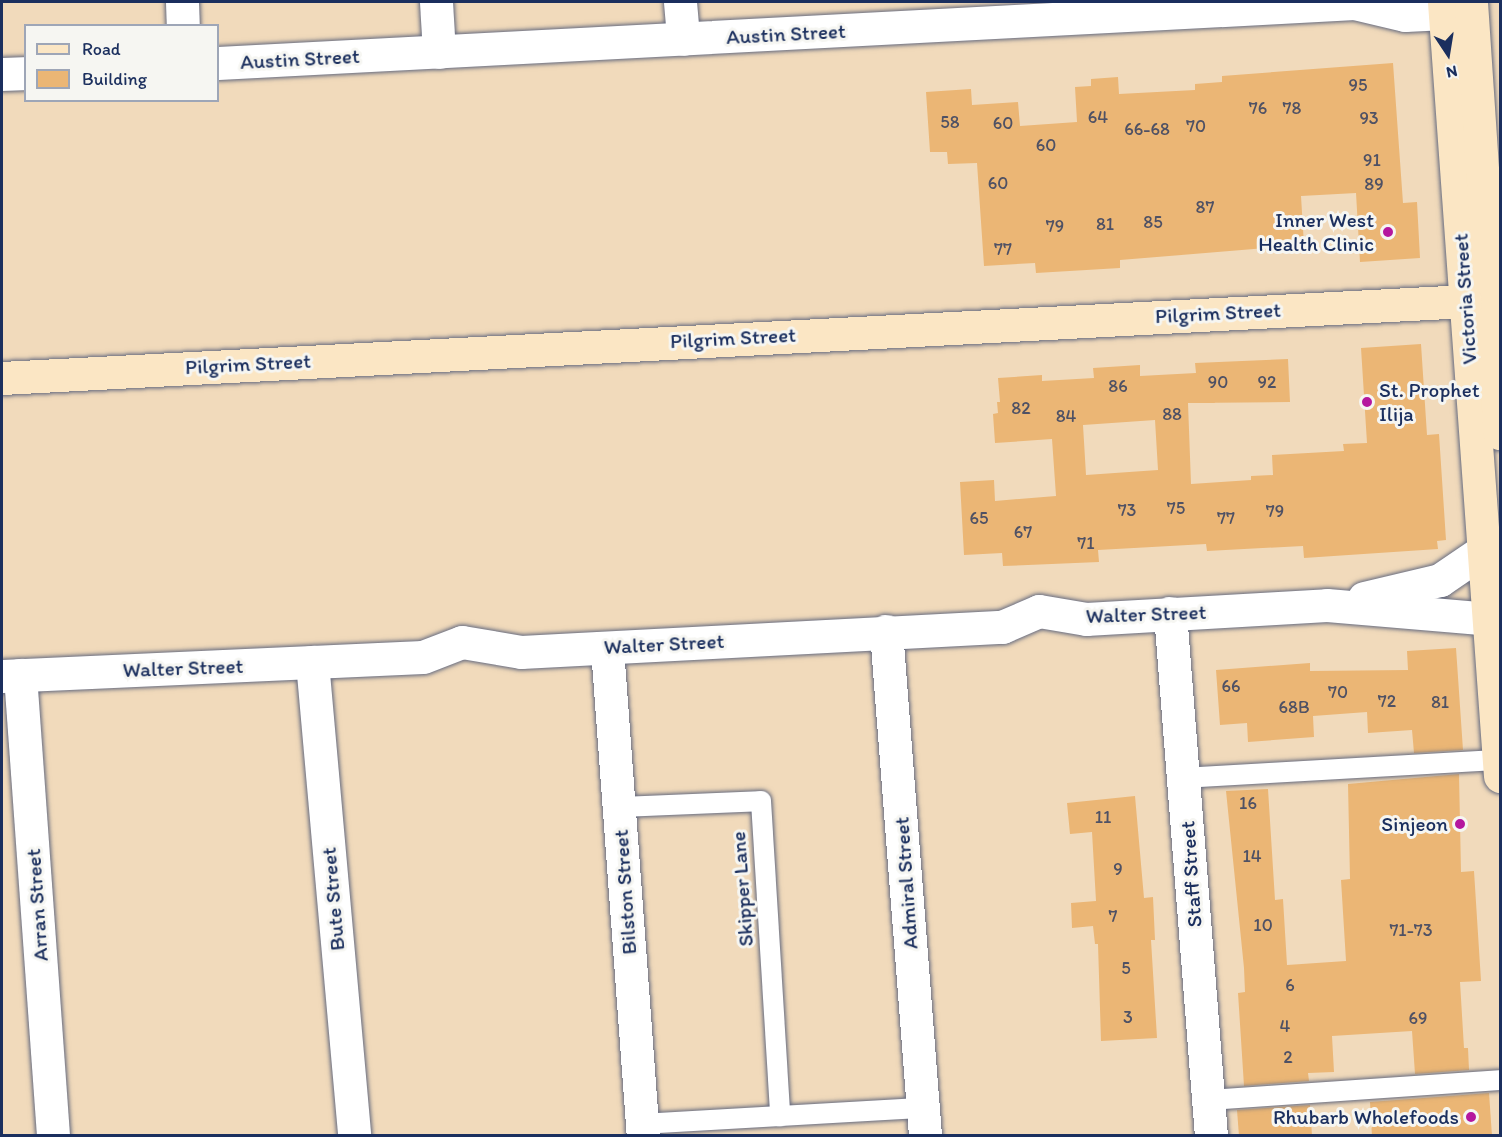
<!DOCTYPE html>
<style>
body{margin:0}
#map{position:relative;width:1502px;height:1137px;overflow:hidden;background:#f1dabb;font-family:Itim,sans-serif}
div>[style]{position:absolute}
.building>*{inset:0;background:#ebb675}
.roads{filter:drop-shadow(0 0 2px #666b7f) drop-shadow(0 0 2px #666b7f)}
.lane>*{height:20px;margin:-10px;padding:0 10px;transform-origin:10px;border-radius:10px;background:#fff}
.street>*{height:33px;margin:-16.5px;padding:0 16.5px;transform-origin:16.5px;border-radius:16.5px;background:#fff}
.secondary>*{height:33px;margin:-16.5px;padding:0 16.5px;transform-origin:16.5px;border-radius:16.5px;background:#fbe6c4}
.dots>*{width:16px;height:16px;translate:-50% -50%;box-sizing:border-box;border:3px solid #f6f6f2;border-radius:50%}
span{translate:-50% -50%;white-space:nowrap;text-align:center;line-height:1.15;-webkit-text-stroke:6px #f6f6f2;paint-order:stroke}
.number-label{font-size:18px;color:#4f5164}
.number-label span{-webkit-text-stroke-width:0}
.street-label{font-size:21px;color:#1b2f5e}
.poi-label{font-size:21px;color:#1b2f5e}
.right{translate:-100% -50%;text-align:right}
.left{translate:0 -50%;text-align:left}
.frame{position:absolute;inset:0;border:3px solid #1b2f5e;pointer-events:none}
.legend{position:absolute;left:24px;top:24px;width:195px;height:78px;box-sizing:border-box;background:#f6f6f2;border:2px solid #9ea6b7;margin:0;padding:8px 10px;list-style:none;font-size:18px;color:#1b2f5e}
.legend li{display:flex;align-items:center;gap:12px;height:30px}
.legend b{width:30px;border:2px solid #9ea6b7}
.north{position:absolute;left:1418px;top:24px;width:60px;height:60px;-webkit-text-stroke:4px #f6f6f2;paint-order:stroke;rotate:168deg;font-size:16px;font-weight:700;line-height:24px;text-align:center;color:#1b2f5e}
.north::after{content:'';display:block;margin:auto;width:21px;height:27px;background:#1b2f5e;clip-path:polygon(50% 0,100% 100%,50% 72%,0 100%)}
</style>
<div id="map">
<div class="building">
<div style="clip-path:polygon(1393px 63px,1403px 203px,1417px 202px,1420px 258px,1360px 262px,1356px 193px,1301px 196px,1304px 245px,1120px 260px,1120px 268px,1036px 273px,1035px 263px,984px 266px,977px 163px,948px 164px,947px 152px,930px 152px,926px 92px,971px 89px,972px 105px,1018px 102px,1020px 126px,1077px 122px,1075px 87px,1091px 86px,1091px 79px,1118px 77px,1119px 94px,1195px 90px,1195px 84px,1222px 82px,1222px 76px)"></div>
<div style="clip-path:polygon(evenodd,1421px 344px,1427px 435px,1439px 434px,1446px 540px,1437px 541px,1438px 549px,1304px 558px,1303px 546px,1207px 551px,1206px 544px,1098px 550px,1099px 562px,1003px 566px,1002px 553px,964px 555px,960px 482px,994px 480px,995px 501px,1056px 496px,1052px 439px,995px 443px,993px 414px,998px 413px,997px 402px,1000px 402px,998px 378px,1042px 375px,1042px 381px,1094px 378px,1093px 368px,1140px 365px,1140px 376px,1196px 373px,1195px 363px,1288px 359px,1290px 402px,1188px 403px,1191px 484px,1251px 480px,1251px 476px,1273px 475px,1272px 455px,1344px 451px,1343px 444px,1367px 443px,1361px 348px,1421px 344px,1155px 420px,1158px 470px,1086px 475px,1083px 425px,1155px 420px)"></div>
<div style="clip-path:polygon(1456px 648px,1463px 750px,1414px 753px,1412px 730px,1368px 733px,1367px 712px,1313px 716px,1314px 737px,1248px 742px,1247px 723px,1220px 725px,1216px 670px,1310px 663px,1310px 671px,1408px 670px,1407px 651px)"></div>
<div style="clip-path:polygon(1459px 774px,1461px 872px,1474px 871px,1481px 981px,1460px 982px,1464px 1048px,1468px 1048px,1469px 1070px,1415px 1074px,1412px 1031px,1332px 1036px,1334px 1072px,1308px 1073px,1309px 1081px,1244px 1086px,1238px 993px,1245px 992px,1244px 968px,1226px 791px,1268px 789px,1275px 900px,1283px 899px,1287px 965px,1346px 961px,1341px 880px,1350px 879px,1348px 784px)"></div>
<div style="clip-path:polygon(1135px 796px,1144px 898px,1153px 897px,1155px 940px,1151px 940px,1157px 1038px,1101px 1041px,1098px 944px,1095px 944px,1093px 926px,1072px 928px,1071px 903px,1096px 901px,1092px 832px,1070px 834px,1067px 803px)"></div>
<div style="clip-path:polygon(1489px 1093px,1492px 1136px,1372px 1136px,1370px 1102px)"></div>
<div style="clip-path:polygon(1310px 1105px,1312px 1136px,1239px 1136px,1237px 1110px)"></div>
</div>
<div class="roads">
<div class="lane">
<div style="left:1183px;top:778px;width:317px;rotate:-3.3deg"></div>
<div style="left:619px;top:807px;width:142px;rotate:-2.4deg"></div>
<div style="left:761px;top:801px;width:316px;rotate:86.5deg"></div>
<div style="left:1208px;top:1100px;width:293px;rotate:-3.9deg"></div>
<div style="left:642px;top:1124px;width:281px;rotate:-3.3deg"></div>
</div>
<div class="street">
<div style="left:182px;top:2px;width:24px;rotate:88deg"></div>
<div style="left:436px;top:2px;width:50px;rotate:86.6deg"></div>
<div style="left:680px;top:2px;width:37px;rotate:85deg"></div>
<div style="left:218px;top:63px;width:1138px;rotate:-3.02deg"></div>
<div style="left:1354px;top:3px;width:52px;rotate:13.2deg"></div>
<div style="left:1405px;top:15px;width:40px;rotate:-2.9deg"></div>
<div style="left:2px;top:74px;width:24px;rotate:-2deg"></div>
<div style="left:1364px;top:598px;width:78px;rotate:-13.3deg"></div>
<div style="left:1440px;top:580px;width:53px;rotate:-34.3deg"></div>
<div style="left:1170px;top:613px;width:525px;rotate:85.52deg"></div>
<div style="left:886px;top:631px;width:507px;rotate:85.58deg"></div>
<div style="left:607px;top:648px;width:489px;rotate:85.8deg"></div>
<div style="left:312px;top:662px;width:476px;rotate:84.9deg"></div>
<div style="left:20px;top:675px;width:462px;rotate:85.9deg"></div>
<div style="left:2px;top:676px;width:421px;rotate:-2.6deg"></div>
<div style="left:423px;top:657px;width:42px;rotate:-21deg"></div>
<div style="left:462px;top:642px;width:60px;rotate:9.6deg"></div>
<div style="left:521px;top:652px;width:482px;rotate:-3deg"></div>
<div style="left:1002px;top:627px;width:40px;rotate:-23.4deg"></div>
<div style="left:1039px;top:611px;width:48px;rotate:9.7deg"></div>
<div style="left:1086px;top:619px;width:241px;rotate:-3.3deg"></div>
<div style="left:1327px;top:605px;width:163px;rotate:4.9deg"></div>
</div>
<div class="secondary">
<div style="left:1444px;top:2px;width:776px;rotate:85.86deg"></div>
<div style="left:1471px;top:2px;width:432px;rotate:86.2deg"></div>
<div style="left:2px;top:378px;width:1465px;rotate:-3.01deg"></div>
</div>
</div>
<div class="dots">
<div style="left:1388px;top:232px;background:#b5179e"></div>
<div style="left:1367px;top:402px;background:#b5179e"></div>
<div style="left:1460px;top:824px;background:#b5179e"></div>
<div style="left:1471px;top:1117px;background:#b5179e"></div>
</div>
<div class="number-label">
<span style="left:1358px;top:85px">95</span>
<span style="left:1258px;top:108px">76</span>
<span style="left:1292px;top:108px">78</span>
<span style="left:1098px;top:117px">64</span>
<span style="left:1369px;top:118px">93</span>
<span style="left:950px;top:122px">58</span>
<span style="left:1003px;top:123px">60</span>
<span style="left:1196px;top:126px">70</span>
<span style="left:1147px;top:129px">66-68</span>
<span style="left:1046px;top:145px">60</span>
<span style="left:1372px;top:160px">91</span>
<span style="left:998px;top:183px">60</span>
<span style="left:1374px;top:184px">89</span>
<span style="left:1205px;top:207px">87</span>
<span style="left:1153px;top:222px">85</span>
<span style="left:1105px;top:224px">81</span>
<span style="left:1055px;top:226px">79</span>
<span style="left:1003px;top:249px">77</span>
<span style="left:1218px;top:382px">90</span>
<span style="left:1267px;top:382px">92</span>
<span style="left:1118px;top:386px">86</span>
<span style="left:1021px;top:408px">82</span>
<span style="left:1172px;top:414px">88</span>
<span style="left:1066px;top:416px">84</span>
<span style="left:1176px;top:508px">75</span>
<span style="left:1127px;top:510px">73</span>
<span style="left:1275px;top:511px">79</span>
<span style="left:979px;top:518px">65</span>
<span style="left:1226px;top:518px">77</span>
<span style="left:1023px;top:532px">67</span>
<span style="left:1086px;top:543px">71</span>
<span style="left:1231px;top:686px">66</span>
<span style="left:1338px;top:692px">70</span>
<span style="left:1387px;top:701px">72</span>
<span style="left:1440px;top:702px">81</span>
<span style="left:1294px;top:707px">68B</span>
<span style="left:1248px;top:803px">16</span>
<span style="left:1103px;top:817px">11</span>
<span style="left:1252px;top:856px">14</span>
<span style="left:1118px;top:869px">9</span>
<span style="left:1113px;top:916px">7</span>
<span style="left:1263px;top:925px">10</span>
<span style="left:1411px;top:930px">71-73</span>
<span style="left:1126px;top:968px">5</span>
<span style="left:1290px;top:985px">6</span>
<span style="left:1128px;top:1017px">3</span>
<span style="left:1418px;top:1018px">69</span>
<span style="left:1285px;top:1026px">4</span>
<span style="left:1288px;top:1057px">2</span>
</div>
<div class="street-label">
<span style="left:786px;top:34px;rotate:-3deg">Austin Street</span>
<span style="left:300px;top:59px;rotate:-3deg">Austin Street</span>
<span style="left:1465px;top:299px;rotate:-94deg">Victoria Street</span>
<span style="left:1218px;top:313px;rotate:-3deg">Pilgrim Street</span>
<span style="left:733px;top:338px;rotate:-3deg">Pilgrim Street</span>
<span style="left:248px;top:364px;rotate:-3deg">Pilgrim Street</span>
<span style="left:1146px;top:614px;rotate:-2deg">Walter Street</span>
<span style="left:664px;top:644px;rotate:-3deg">Walter Street</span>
<span style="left:183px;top:668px;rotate:-2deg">Walter Street</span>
<span style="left:1191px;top:874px;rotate:-94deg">Staff Street</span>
<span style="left:906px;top:883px;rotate:-94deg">Admiral Street</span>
<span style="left:742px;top:889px;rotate:-94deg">Skipper Lane</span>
<span style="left:625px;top:892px;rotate:-94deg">Bilston Street</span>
<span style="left:333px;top:899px;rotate:-95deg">Bute Street</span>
<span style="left:37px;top:905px;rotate:-94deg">Arran Street</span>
</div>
<div class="poi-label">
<span class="right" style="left:1374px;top:232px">Inner West<br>Health Clinic</span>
<span class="left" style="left:1379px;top:402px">St. Prophet<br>Ilija</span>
<span class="right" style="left:1448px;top:824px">Sinjeon</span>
<span class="right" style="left:1459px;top:1117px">Rhubarb Wholefoods</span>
</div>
<div class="frame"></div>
<ul class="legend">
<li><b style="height:8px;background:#fbe6c4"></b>Road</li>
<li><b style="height:16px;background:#ebb675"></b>Building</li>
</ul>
<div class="north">N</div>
</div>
